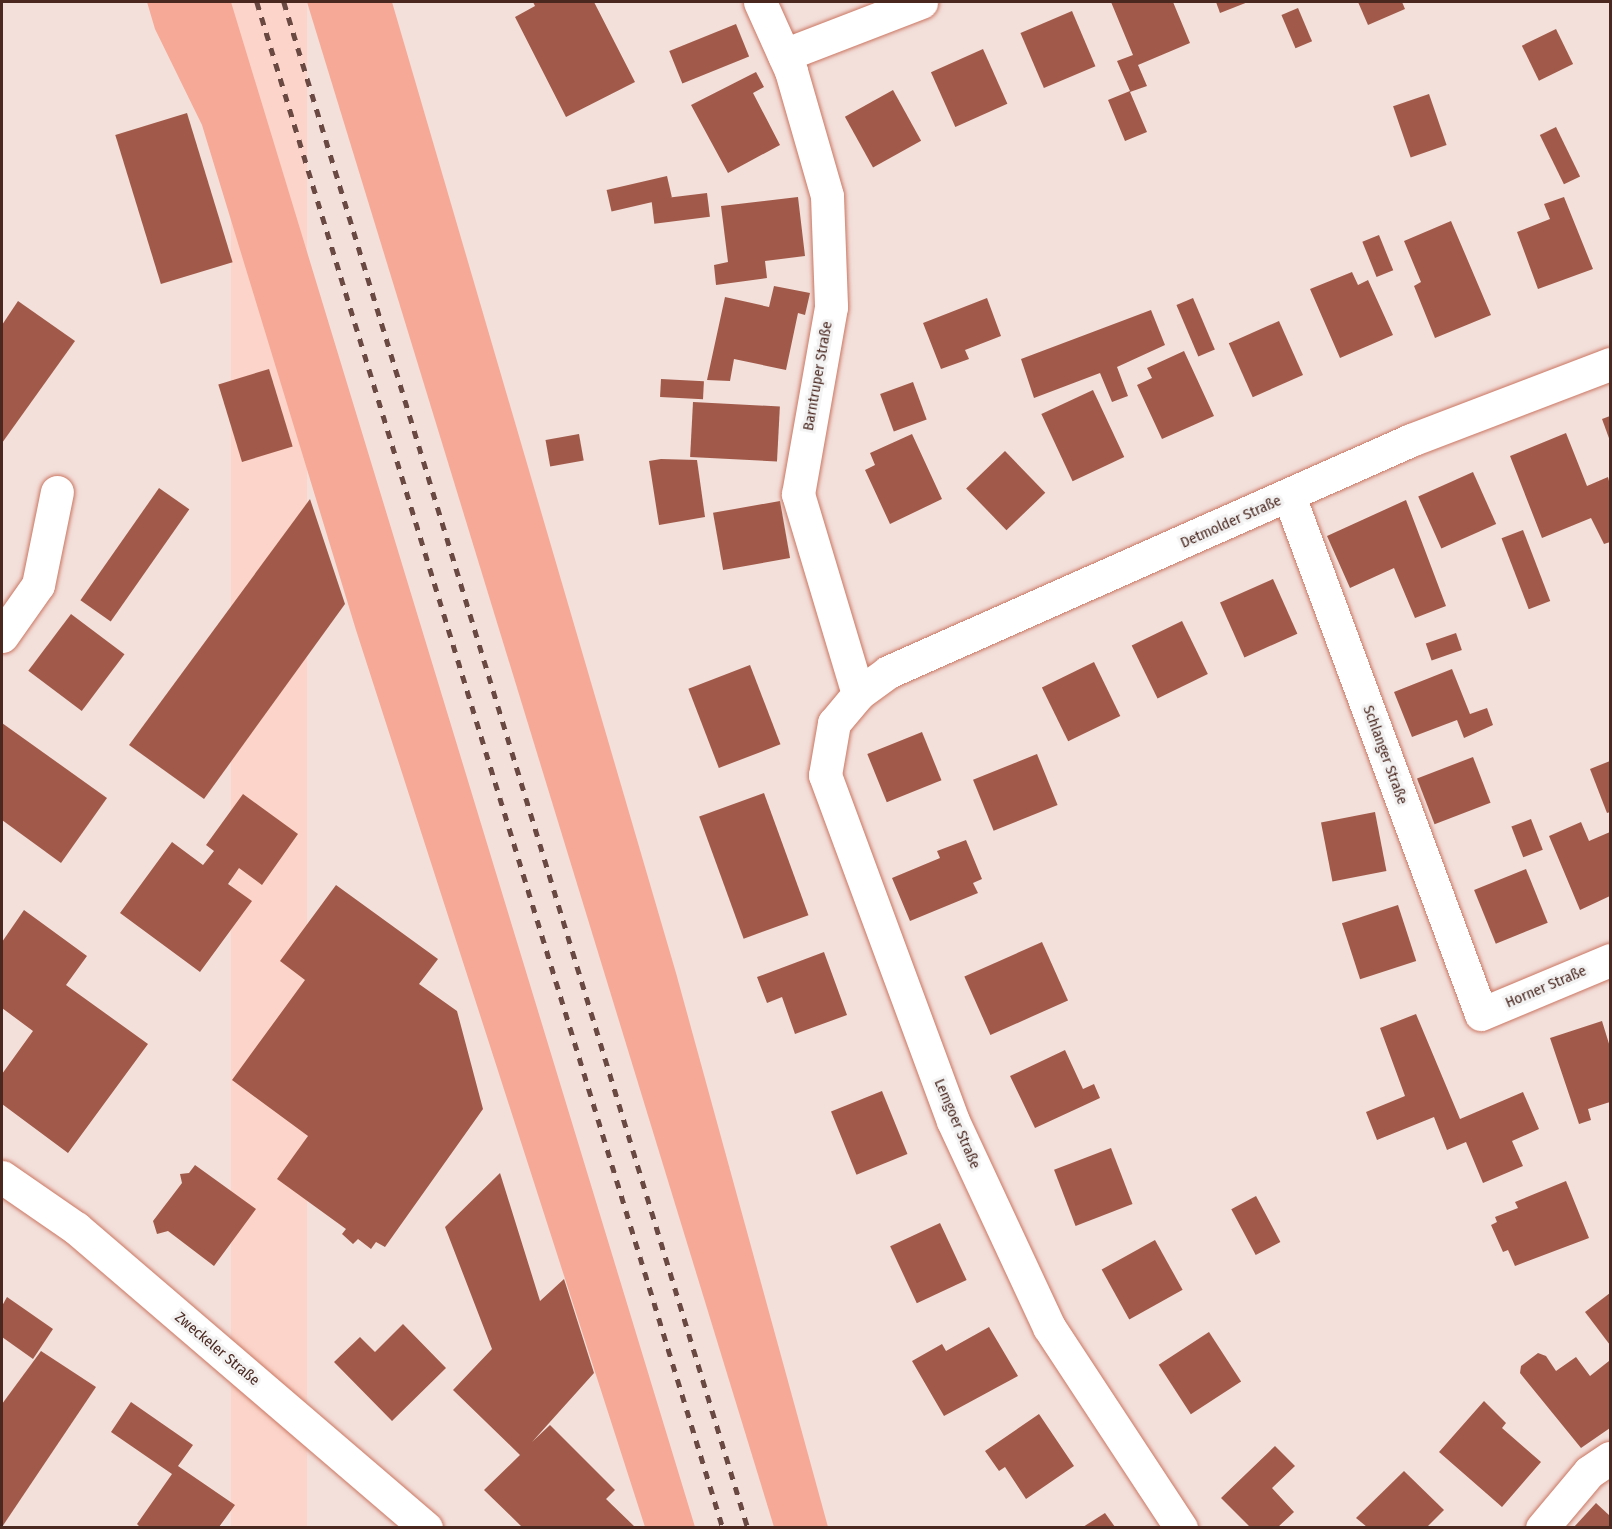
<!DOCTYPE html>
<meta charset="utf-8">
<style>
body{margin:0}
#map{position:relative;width:1612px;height:1529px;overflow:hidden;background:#f3e0db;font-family:"Fira Sans Condensed",sans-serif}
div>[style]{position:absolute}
.built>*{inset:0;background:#fcd4c9;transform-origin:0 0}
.green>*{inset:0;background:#f5a996}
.building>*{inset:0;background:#a15a49;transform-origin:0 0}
.roads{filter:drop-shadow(0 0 2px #ca7662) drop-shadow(0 0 2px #ca7662)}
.minor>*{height:33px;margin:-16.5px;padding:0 16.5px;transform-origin:16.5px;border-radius:16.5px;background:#fff}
.rail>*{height:4.5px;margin-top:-2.25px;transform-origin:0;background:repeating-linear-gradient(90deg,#6a4942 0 8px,transparent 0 16px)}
span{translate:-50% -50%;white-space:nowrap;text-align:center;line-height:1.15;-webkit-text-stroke:6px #f2f2f2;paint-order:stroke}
.street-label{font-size:15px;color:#4a271f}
.frame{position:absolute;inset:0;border:3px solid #4a271f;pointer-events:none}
</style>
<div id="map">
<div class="built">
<div style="left:231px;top:2px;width:76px;height:1594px"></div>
</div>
<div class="green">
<div style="clip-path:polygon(147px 2px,231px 2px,695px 1527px,645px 1527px,356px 630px,202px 125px,155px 29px)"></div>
<div style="clip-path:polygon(307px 2px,392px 2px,676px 973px,828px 1527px,774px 1527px)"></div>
</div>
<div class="building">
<div style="clip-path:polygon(533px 2px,594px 2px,635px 82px,566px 117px,515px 17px,535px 6px)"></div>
<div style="clip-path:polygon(1111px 2px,1173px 2px,1190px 43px,1138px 65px,1147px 86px,1130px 92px,1147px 132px,1125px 141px,1108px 100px,1130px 91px,1117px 61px,1133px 55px)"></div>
<div style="clip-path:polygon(1216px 2px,1248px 2px,1220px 13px)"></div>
<div style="clip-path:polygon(1358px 2px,1402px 2px,1405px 9px,1368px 25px)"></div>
<div style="left:1298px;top:8px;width:36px;height:18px;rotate:67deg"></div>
<div style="left:1072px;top:11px;width:60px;height:56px;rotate:67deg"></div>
<div style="left:736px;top:24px;width:35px;height:72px;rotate:68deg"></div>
<div style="left:1556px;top:29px;width:39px;height:38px;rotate:64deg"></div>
<div style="left:983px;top:49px;width:60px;height:57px;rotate:66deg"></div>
<div style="clip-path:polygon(756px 72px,764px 87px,753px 93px,780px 145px,728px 173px,691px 105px)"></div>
<div style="left:893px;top:90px;width:58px;height:55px;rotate:61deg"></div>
<div style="left:1429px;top:94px;width:54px;height:38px;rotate:71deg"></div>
<div style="left:187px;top:113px;width:156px;height:75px;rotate:73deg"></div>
<div style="left:1556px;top:127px;width:55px;height:18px;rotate:64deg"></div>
<div style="left:667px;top:176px;width:22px;height:62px;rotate:77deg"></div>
<div style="left:707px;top:193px;width:24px;height:56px;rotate:83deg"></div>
<div style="clip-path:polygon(798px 197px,805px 256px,765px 261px,767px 278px,716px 285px,714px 265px,728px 262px,721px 206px)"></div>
<div style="clip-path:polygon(1564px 197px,1593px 269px,1538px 289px,1517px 232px,1550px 219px,1544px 204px)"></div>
<div style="clip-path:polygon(1451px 221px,1491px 315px,1435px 338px,1414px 286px,1421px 282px,1404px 241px)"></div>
<div style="left:1379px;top:235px;width:38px;height:18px;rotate:68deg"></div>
<div style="clip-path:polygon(1352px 272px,1358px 285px,1368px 280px,1393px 335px,1340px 358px,1310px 289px)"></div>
<div style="clip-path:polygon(774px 286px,810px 293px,805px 315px,798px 313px,786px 370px,734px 359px,730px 381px,707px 380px,725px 297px,769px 307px)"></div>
<div style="clip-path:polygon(987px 298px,1001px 336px,965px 350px,969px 359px,941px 369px,923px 323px)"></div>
<div style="left:1193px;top:298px;width:56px;height:18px;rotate:67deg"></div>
<div style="clip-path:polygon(18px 301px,75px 341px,2px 443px,2px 325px)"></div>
<div style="clip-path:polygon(1151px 310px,1165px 345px,1117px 367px,1128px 396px,1112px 402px,1100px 373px,1034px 398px,1021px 359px)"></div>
<div style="left:1279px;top:321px;width:59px;height:55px;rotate:66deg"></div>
<div style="clip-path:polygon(1184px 351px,1214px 416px,1162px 439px,1137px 385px,1152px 378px,1147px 368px)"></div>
<div style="left:269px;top:369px;width:81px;height:53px;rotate:73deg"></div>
<div style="left:661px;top:379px;width:43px;height:18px;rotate:3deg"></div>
<div style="left:913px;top:382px;width:40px;height:35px;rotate:70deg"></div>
<div style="left:1093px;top:390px;width:74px;height:57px;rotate:65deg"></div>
<div style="left:693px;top:402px;width:87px;height:55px;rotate:3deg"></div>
<div style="clip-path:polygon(1610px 416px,1610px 441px,1602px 419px)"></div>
<div style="clip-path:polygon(1566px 433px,1587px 486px,1608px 477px,1610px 485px,1610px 542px,1604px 544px,1591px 518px,1542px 538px,1510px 456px)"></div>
<div style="left:579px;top:434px;width:27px;height:34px;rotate:80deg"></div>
<div style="clip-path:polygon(912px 434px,942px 499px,890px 524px,865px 470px,875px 465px,870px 453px)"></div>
<div style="left:1005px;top:451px;width:58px;height:54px;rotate:46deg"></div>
<div style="clip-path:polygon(661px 459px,697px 460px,705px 517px,659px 525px,649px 461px)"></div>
<div style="left:1473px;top:472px;width:57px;height:60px;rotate:66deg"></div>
<div style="left:159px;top:488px;width:37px;height:137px;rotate:35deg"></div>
<div style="clip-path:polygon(310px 499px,345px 604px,204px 799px,129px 745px)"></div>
<div style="clip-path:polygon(1406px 500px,1446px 606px,1415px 618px,1394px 568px,1350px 588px,1327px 536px)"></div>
<div style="left:780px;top:501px;width:58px;height:68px;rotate:80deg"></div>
<div style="left:1523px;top:530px;width:76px;height:23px;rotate:69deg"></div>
<div style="left:1273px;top:579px;width:60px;height:58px;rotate:66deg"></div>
<div style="left:71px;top:614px;width:67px;height:71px;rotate:37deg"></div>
<div style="left:1182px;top:621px;width:59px;height:56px;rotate:64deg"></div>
<div style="left:1456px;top:633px;width:18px;height:32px;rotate:71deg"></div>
<div style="left:1094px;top:662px;width:60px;height:58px;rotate:64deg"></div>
<div style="left:750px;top:665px;width:85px;height:66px;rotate:69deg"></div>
<div style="clip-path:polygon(1452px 669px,1470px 714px,1487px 708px,1493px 725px,1464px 738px,1457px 720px,1412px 737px,1394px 692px)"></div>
<div style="clip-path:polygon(2px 723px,107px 798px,61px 863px,2px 820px)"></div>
<div style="left:922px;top:732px;width:52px;height:59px;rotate:68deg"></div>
<div style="left:1037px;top:754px;width:55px;height:69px;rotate:68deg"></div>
<div style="left:1473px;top:757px;width:49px;height:60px;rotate:69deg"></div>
<div style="clip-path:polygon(1610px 761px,1610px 812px,1607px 813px,1590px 769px)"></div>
<div style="left:764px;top:793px;width:130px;height:69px;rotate:70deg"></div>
<div style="clip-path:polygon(243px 794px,298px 834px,262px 885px,239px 868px,228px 884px,252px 901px,200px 972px,120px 913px,172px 842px,203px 865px,214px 851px,206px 845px)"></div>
<div style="left:1375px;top:812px;width:60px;height:55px;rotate:79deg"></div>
<div style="left:1531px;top:819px;width:33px;height:21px;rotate:69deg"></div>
<div style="clip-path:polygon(1581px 822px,1589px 841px,1610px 832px,1610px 896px,1580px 910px,1549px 836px)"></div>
<div style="clip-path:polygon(966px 840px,982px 879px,973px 883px,978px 893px,910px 921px,892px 878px,940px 858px,937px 851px)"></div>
<div style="left:1526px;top:869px;width:58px;height:56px;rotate:68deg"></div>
<div style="clip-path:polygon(336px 885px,438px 959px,419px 984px,457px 1011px,483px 1109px,385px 1247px,376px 1242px,371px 1249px,358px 1239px,353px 1244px,342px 1234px,346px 1229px,277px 1179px,308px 1136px,232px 1080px,305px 980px,280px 961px)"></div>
<div style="left:1398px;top:905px;width:59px;height:59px;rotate:72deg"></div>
<div style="clip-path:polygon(24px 910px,87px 956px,66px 985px,148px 1044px,68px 1153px,2px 1104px,2px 1074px,33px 1031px,2px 1008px,2px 942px)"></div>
<div style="left:1042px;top:942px;width:64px;height:85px;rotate:66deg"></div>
<div style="clip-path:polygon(824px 952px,847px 1015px,795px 1034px,782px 997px,767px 1003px,757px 977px)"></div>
<div style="clip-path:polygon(1416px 1014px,1460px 1119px,1523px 1092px,1539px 1129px,1512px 1141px,1523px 1166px,1483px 1183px,1466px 1142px,1447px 1150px,1434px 1117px,1377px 1140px,1366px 1112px,1405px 1096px,1380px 1028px)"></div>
<div style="clip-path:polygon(1602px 1021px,1610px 1047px,1610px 1102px,1588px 1109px,1591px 1120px,1579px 1124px,1550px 1038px)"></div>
<div style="clip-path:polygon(1065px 1050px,1083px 1089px,1094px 1084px,1100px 1098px,1035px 1128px,1010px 1076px)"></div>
<div style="left:882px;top:1091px;width:68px;height:55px;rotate:68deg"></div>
<div style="left:1111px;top:1148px;width:60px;height:61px;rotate:69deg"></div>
<div style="clip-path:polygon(195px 1165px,256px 1209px,214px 1266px,168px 1231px,157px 1234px,153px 1221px,182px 1183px,180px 1174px,189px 1173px)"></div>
<div style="clip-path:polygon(500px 1173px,540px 1301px,564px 1279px,594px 1373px,532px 1442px,550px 1425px,615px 1490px,606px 1499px,635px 1527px,522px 1527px,484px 1490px,520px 1455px,453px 1390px,492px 1349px,445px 1227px)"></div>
<div style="clip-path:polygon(1566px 1181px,1589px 1238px,1515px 1266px,1508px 1250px,1503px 1252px,1491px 1225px,1497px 1222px,1495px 1217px,1518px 1208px,1515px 1202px)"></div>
<div style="left:1256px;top:1196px;width:52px;height:28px;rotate:62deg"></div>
<div style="left:940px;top:1223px;width:63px;height:55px;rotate:65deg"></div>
<div style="left:1155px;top:1240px;width:57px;height:61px;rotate:61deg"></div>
<div style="clip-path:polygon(1610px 1293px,1610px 1345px,1585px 1312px)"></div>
<div style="clip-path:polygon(7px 1297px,53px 1329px,33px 1359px,2px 1337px,2px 1306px)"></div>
<div style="clip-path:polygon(403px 1324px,446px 1368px,392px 1421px,334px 1362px,360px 1337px,375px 1352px)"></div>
<div style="clip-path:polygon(989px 1327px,1018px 1376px,944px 1416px,912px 1361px,942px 1344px,946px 1351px)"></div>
<div style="left:1209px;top:1332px;width:59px;height:60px;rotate:57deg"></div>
<div style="clip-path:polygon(41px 1351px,96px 1387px,2px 1527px,2px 1404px)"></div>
<div style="clip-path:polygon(1538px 1353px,1546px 1356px,1556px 1371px,1576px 1357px,1590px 1376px,1609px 1361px,1610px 1428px,1581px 1448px,1520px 1373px,1521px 1366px)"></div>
<div style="clip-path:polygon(1484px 1401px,1506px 1423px,1502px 1428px,1541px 1462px,1502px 1507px,1439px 1452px)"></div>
<div style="clip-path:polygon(131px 1402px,193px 1445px,178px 1466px,235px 1505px,219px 1527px,140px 1527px,137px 1524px,172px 1474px,111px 1432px)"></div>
<div style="clip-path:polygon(1039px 1414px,1074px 1466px,1026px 1499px,1005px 1467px,999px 1471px,985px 1451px)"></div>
<div style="clip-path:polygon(1275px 1446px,1295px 1466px,1272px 1488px,1294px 1512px,1278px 1527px,1250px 1527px,1221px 1498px)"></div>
<div style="clip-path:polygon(1404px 1471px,1444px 1510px,1427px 1527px,1367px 1527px,1356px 1518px)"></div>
<div style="clip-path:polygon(1596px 1503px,1610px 1516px,1610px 1527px,1574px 1527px)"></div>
<div style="clip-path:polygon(1105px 1513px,1115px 1527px,1083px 1527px)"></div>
</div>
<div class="roads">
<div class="minor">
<div style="left:760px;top:2px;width:76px;rotate:65.8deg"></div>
<div style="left:791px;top:71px;width:130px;rotate:73.9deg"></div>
<div style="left:827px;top:196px;width:111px;rotate:87.9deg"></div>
<div style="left:831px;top:307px;width:190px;rotate:100deg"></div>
<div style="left:798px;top:494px;width:209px;rotate:73.3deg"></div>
<div style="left:784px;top:55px;width:147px;rotate:-21.1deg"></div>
<div style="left:1289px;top:496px;width:552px;rotate:69.66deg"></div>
<div style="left:1481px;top:1014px;width:140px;rotate:-22.7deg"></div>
<div style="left:2px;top:636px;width:62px;rotate:-54.8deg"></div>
<div style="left:38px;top:585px;width:95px;rotate:-78.5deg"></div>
<div style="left:2px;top:1177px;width:90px;rotate:34.6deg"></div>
<div style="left:76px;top:1228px;width:461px;rotate:40.6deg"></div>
<div style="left:1181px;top:1528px;width:240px;rotate:-123.3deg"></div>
<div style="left:1049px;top:1327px;width:227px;rotate:-115deg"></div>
<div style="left:953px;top:1121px;width:369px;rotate:-110.3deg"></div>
<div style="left:825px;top:775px;width:53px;rotate:-80.2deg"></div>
<div style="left:834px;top:723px;width:38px;rotate:-50deg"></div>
<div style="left:858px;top:694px;width:37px;rotate:-36deg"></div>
<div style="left:888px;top:672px;width:572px;rotate:-23.92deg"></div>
<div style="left:1411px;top:440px;width:213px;rotate:-20.9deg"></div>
<div style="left:1542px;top:1528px;width:73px;rotate:-50deg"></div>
<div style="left:1589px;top:1472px;width:25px;rotate:-34deg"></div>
</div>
</div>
<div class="rail">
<div style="left:257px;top:2px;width:1596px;rotate:73.02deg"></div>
<div style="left:284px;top:2px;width:1595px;rotate:73.09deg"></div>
</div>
<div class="street-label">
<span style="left:818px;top:376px;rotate:-80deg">Barntruper Straße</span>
<span style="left:1231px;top:522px;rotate:-24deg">Detmolder Straße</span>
<span style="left:1385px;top:755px;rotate:70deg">Schlanger Straße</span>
<span style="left:1546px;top:987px;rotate:-23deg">Horner Straße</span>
<span style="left:957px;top:1124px;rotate:67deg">Lemgoer Straße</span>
<span style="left:217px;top:1349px;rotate:40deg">Zweckeler Straße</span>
</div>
<div class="frame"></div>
</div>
